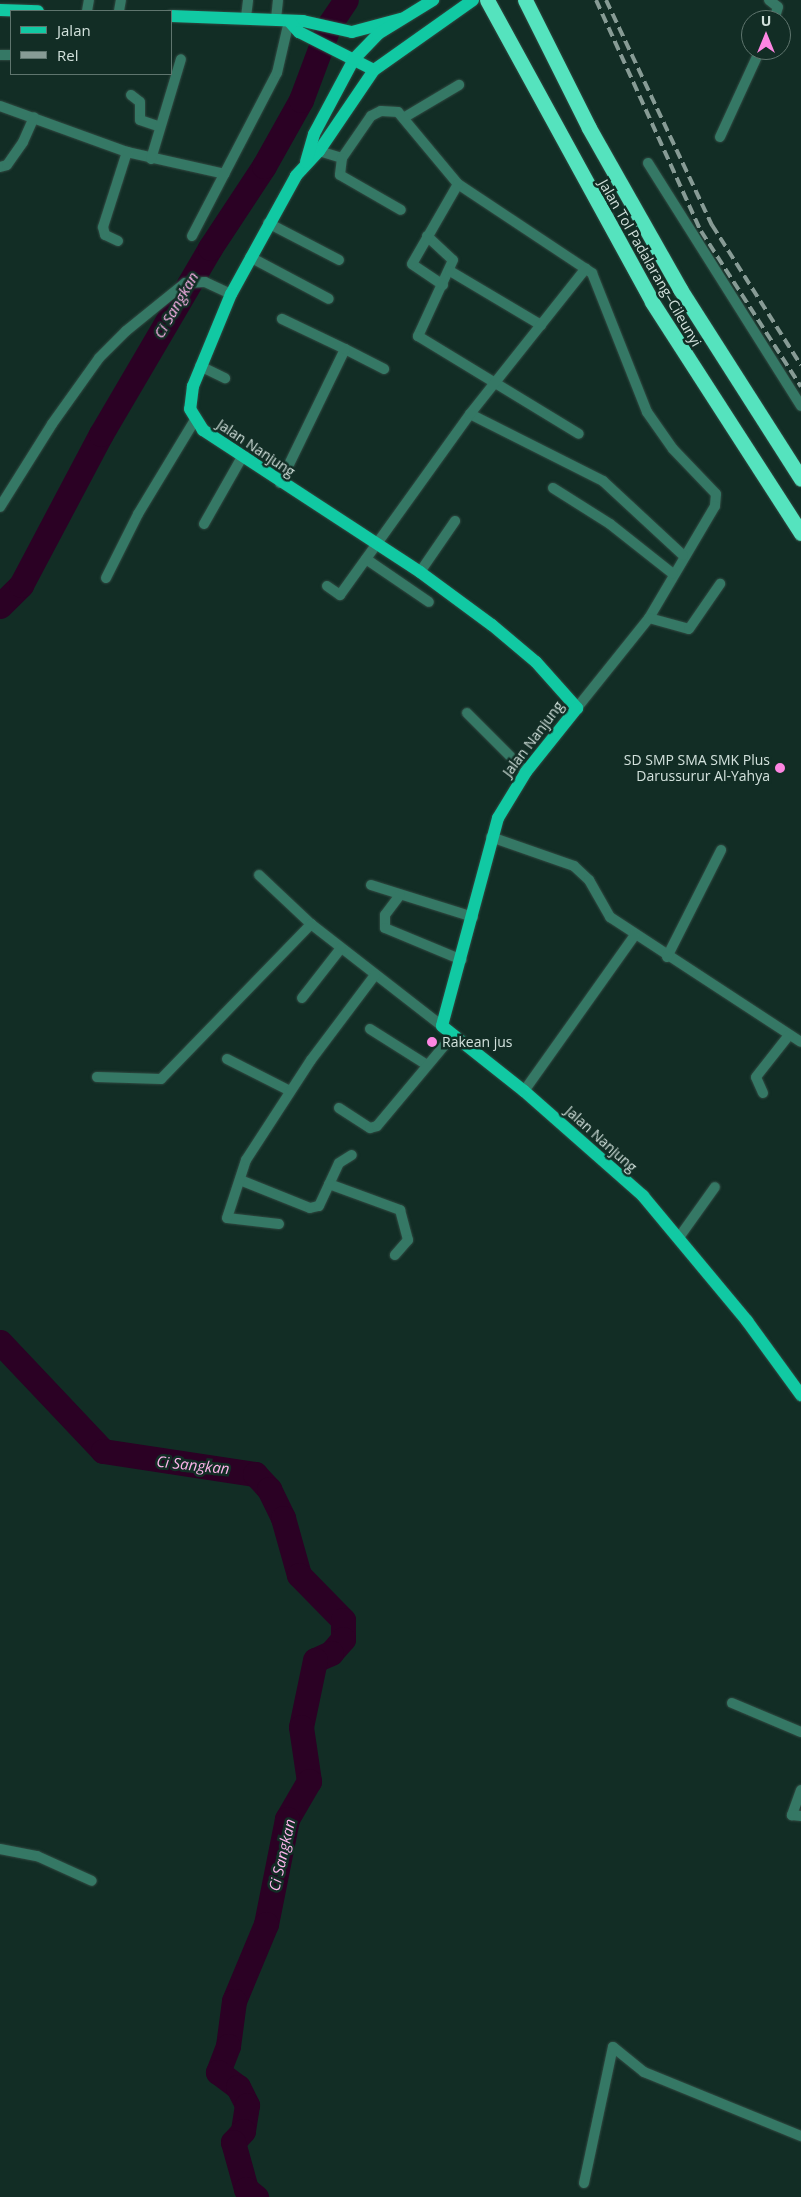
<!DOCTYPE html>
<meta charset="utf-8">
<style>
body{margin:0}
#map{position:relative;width:801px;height:2197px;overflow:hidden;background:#122d25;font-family:"Open Sans",sans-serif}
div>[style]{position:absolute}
.river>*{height:25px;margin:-12.5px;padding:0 12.5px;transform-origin:12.5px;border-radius:12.5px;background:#2b0124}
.roads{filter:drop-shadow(0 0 1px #314a42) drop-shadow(0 0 1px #314a42)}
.minor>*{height:10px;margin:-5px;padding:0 5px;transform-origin:5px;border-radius:5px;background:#357865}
.primary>*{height:12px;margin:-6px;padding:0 6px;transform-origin:6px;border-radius:6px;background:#11c9a3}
.motorway>*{height:15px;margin:-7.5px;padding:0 7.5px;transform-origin:7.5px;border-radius:7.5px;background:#55e3be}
.rail>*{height:4px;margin-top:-2px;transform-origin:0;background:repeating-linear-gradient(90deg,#879b95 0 10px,transparent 0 15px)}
.dots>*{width:14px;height:14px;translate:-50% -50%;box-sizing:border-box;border:2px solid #122d25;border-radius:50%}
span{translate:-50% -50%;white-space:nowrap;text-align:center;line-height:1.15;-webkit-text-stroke:5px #122d25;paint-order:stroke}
.street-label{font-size:14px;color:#d2e1dc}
.poi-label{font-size:14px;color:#d2e1dc}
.right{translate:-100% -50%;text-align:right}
.left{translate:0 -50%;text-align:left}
.water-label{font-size:15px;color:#feb5ec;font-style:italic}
.legend{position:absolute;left:10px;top:10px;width:162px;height:65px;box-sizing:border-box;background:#122d25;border:1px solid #5f756e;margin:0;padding:6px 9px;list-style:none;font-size:15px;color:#d2e1dc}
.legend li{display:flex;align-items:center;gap:10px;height:25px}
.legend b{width:25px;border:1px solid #5f756e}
.north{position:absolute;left:741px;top:10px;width:50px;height:50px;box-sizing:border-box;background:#122d25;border:1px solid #5f756e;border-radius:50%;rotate:0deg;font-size:14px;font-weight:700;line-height:20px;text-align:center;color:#d2e1dc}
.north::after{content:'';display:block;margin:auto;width:18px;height:22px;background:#fd86e2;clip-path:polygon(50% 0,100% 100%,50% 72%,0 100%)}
</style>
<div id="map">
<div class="river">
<div style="left:0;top:606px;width:30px;rotate:-45deg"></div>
<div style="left:21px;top:585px;width:171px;rotate:-62.1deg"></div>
<div style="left:101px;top:434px;width:216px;rotate:-59.6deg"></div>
<div style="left:210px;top:248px;width:98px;rotate:-56.6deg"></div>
<div style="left:264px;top:166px;width:76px;rotate:-60.7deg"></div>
<div style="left:301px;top:100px;width:80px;rotate:-69.5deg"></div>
<div style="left:329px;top:25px;width:30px;rotate:-56deg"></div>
<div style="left:0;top:1342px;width:150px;rotate:46.6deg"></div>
<div style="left:103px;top:1451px;width:154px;rotate:8.6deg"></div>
<div style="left:255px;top:1474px;width:21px;rotate:47deg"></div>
<div style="left:269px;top:1489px;width:32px;rotate:64deg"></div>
<div style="left:283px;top:1518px;width:59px;rotate:74.3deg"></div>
<div style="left:299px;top:1575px;width:63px;rotate:45.6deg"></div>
<div style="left:343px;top:1620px;width:19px;rotate:90deg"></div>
<div style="left:343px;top:1639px;width:18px;rotate:131deg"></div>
<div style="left:331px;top:1653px;width:17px;rotate:156deg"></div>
<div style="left:315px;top:1660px;width:68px;rotate:101.8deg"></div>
<div style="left:301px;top:1727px;width:55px;rotate:81.6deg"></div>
<div style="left:309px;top:1781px;width:44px;rotate:120.1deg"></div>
<div style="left:287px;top:1819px;width:107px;rotate:101.3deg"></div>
<div style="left:266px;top:1924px;width:83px;rotate:112.6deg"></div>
<div style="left:234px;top:2001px;width:45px;rotate:97.6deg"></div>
<div style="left:228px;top:2046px;width:28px;rotate:111deg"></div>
<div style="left:218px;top:2072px;width:25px;rotate:37deg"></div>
<div style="left:238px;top:2087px;width:20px;rotate:63deg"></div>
<div style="left:247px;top:2105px;width:26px;rotate:99deg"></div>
<div style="left:243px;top:2131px;width:15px;rotate:132deg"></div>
<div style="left:233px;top:2142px;width:49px;rotate:74.5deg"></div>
<div style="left:246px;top:2189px;width:13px;rotate:39deg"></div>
</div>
<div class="roads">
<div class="minor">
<div style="left:769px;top:0;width:11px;rotate:38deg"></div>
<div style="left:778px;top:7px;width:14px;rotate:107deg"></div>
<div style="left:87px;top:11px;width:11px;rotate:-80deg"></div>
<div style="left:119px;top:11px;width:11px;rotate:-80deg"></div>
<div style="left:246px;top:17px;width:17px;rotate:-83deg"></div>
<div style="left:276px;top:19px;width:19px;rotate:-84deg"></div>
<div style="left:0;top:55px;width:11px"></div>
<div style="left:131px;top:95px;width:11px;rotate:38deg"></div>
<div style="left:140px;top:102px;width:18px;rotate:90deg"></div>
<div style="left:140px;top:120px;width:21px;rotate:19deg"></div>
<div style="left:0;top:106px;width:135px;rotate:19.9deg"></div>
<div style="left:127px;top:152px;width:100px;rotate:12.7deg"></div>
<div style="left:405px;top:117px;width:63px;rotate:-30.7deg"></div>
<div style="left:720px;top:137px;width:96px;rotate:-65.3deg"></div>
<div style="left:319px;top:151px;width:24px;rotate:17deg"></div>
<div style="left:342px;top:158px;width:51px;rotate:-55.4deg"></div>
<div style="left:371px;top:116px;width:11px;rotate:-27deg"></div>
<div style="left:381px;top:111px;width:17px;rotate:3deg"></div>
<div style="left:398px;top:112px;width:94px;rotate:50.2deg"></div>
<div style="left:458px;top:184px;width:161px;rotate:33.6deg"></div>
<div style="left:592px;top:273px;width:149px;rotate:68.4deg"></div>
<div style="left:647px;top:412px;width:45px;rotate:54.9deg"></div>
<div style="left:673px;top:449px;width:62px;rotate:46.3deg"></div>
<div style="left:716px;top:494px;width:12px;rotate:95deg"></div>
<div style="left:715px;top:506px;width:130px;rotate:120.5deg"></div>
<div style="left:649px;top:618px;width:115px;rotate:128.7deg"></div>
<div style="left:342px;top:158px;width:17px;rotate:97deg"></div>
<div style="left:340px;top:175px;width:70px;rotate:29.8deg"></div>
<div style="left:151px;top:159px;width:104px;rotate:-73.3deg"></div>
<div style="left:648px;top:163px;width:287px;rotate:57.8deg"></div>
<div style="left:0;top:167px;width:7px;rotate:-16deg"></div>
<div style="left:7px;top:165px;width:28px;rotate:-55deg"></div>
<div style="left:23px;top:142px;width:27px;rotate:-66deg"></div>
<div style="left:268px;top:223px;width:80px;rotate:27.5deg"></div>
<div style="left:192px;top:236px;width:184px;rotate:-62.5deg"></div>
<div style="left:277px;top:73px;width:53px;rotate:-77deg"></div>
<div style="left:427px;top:236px;width:35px;rotate:43deg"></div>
<div style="left:453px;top:260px;width:84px;rotate:114.7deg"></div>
<div style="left:418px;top:336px;width:188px;rotate:31.3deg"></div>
<div style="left:118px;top:241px;width:14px;rotate:-155deg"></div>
<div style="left:105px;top:235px;width:8px;rotate:-104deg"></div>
<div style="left:103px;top:227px;width:79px;rotate:-72.3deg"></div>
<div style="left:250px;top:257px;width:89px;rotate:28deg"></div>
<div style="left:450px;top:271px;width:106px;rotate:30.7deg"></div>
<div style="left:443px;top:285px;width:37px;rotate:-146deg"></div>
<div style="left:412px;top:264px;width:92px;rotate:-60.1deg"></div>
<div style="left:345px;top:349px;width:44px;rotate:27.1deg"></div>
<div style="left:200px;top:366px;width:28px;rotate:26deg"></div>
<div style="left:470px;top:414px;width:149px;rotate:26.7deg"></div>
<div style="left:603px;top:481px;width:109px;rotate:42.8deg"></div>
<div style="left:280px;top:483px;width:149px;rotate:-64.1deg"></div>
<div style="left:345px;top:349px;width:70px;rotate:-154.5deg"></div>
<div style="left:553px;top:488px;width:67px;rotate:32.3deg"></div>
<div style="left:610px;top:524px;width:80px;rotate:38.4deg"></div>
<div style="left:0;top:507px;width:98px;rotate:-57.9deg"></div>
<div style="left:52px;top:424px;width:81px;rotate:-54.5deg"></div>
<div style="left:99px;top:358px;width:38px;rotate:-45deg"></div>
<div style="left:126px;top:331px;width:76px;rotate:-39.1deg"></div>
<div style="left:185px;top:283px;width:20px;rotate:-3deg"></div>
<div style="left:205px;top:282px;width:29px;rotate:25deg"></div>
<div style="left:204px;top:524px;width:77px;rotate:-60.4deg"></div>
<div style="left:366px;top:559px;width:76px;rotate:34.3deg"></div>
<div style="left:420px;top:572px;width:62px;rotate:-55.5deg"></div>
<div style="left:106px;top:578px;width:72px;rotate:-63.4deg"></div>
<div style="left:138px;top:514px;width:110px;rotate:-58.8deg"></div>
<div style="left:327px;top:586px;width:16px;rotate:35deg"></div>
<div style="left:340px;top:595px;width:223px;rotate:-54.3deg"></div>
<div style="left:470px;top:414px;width:186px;rotate:-51.5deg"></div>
<div style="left:649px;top:618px;width:41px;rotate:15.4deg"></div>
<div style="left:689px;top:629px;width:55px;rotate:-55.4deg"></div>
<div style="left:467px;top:713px;width:83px;rotate:45deg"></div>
<div style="left:491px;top:837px;width:88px;rotate:19.3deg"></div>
<div style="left:574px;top:866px;width:21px;rotate:43deg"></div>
<div style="left:589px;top:880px;width:43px;rotate:60.4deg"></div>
<div style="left:610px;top:917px;width:228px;rotate:33.2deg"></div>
<div style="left:259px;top:875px;width:71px;rotate:43.3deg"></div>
<div style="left:311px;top:924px;width:166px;rotate:37.9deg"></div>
<div style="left:371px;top:885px;width:107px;rotate:17.4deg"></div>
<div style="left:400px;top:895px;width:25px;rotate:127deg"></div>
<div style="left:385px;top:915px;width:13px;rotate:90deg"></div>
<div style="left:385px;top:928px;width:83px;rotate:22.6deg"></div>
<div style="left:667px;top:957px;width:120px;rotate:-63.2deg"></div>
<div style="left:302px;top:998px;width:63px;rotate:-52deg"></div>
<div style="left:370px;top:1029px;width:67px;rotate:32.3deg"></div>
<div style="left:227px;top:1059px;width:71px;rotate:26.9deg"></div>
<div style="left:97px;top:1077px;width:64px;rotate:1.8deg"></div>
<div style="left:161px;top:1079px;width:216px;rotate:-45.9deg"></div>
<div style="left:524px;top:1091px;width:190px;rotate:-54.6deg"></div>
<div style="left:763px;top:1093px;width:17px;rotate:-114deg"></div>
<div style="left:756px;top:1077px;width:53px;rotate:-51.8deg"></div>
<div style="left:339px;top:1108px;width:37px;rotate:33deg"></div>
<div style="left:370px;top:1128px;width:7px;rotate:-16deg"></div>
<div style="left:377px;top:1126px;width:119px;rotate:-50.1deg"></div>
<div style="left:240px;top:1180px;width:75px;rotate:21.8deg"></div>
<div style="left:310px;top:1208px;width:9px;rotate:-13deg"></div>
<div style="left:319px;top:1206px;width:47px;rotate:-65.1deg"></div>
<div style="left:339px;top:1163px;width:15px;rotate:-32deg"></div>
<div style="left:329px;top:1184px;width:76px;rotate:20.1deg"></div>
<div style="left:400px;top:1210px;width:31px;rotate:75deg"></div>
<div style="left:408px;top:1240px;width:20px;rotate:131deg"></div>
<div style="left:279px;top:1224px;width:52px;rotate:-173.4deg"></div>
<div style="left:227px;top:1218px;width:61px;rotate:-71.9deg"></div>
<div style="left:246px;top:1160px;width:119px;rotate:-57deg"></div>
<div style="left:311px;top:1060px;width:106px;rotate:-53deg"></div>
<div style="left:680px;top:1236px;width:60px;rotate:-54.5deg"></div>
<div style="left:732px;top:1703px;width:75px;rotate:22.8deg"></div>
<div style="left:801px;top:1790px;width:27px;rotate:110deg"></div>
<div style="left:792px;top:1815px;width:9px;rotate:6deg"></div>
<div style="left:0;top:1849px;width:38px;rotate:11deg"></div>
<div style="left:37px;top:1856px;width:60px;rotate:24.4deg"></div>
<div style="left:584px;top:2183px;width:139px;rotate:-78deg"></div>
<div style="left:613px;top:2047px;width:40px;rotate:39deg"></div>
<div style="left:644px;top:2072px;width:170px;rotate:22.2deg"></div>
</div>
<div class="primary">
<div style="left:473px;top:0;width:121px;rotate:144.7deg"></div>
<div style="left:374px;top:70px;width:98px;rotate:124.2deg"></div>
<div style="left:319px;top:151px;width:34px;rotate:133deg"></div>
<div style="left:296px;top:176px;width:135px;rotate:118.8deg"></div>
<div style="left:231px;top:294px;width:100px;rotate:112.4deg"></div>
<div style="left:193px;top:386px;width:23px;rotate:97deg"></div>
<div style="left:190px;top:409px;width:25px;rotate:58deg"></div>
<div style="left:203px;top:430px;width:259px;rotate:33.2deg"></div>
<div style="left:420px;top:572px;width:89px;rotate:36.4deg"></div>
<div style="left:492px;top:625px;width:57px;rotate:40.1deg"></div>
<div style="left:536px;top:662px;width:62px;rotate:48.3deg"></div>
<div style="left:577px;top:708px;width:82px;rotate:128.6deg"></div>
<div style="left:526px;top:772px;width:54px;rotate:121.3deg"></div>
<div style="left:498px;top:818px;width:215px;rotate:105.1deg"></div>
<div style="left:442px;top:1026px;width:105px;rotate:38.4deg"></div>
<div style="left:524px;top:1091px;width:159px;rotate:41.4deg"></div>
<div style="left:643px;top:1196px;width:163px;rotate:50.2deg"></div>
<div style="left:747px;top:1321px;width:92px;rotate:53.9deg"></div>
<div style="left:0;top:10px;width:38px;rotate:2deg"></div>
<div style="left:171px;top:16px;width:132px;rotate:2.2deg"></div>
<div style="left:303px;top:21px;width:50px;rotate:12.7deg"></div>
<div style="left:352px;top:32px;width:51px;rotate:-14.9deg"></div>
<div style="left:289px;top:21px;width:15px;rotate:48deg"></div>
<div style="left:299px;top:32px;width:84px;rotate:26.9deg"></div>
<div style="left:306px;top:162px;width:29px;rotate:-74deg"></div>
<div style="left:314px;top:134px;width:85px;rotate:-61.9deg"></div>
<div style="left:354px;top:59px;width:35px;rotate:-46deg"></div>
<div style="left:378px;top:34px;width:65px;rotate:-31.7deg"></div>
</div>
<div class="motorway">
<div style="left:487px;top:0;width:344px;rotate:61.3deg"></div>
<div style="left:652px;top:302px;width:275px;rotate:57.2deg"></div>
<div style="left:525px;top:0;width:143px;rotate:63.4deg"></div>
<div style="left:589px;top:128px;width:185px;rotate:60.5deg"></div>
<div style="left:680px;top:289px;width:225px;rotate:57.5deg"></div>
</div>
</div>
<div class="rail">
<div style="left:596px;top:0;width:254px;rotate:65.6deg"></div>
<div style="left:701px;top:231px;width:185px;rotate:57.3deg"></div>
<div style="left:606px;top:0;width:249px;rotate:64.8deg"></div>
<div style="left:712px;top:225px;width:166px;rotate:57.6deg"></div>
</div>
<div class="dots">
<div style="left:780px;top:768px;background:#fd86e2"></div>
<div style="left:432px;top:1042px;background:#fd86e2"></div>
</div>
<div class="street-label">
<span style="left:650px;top:263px;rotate:60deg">Jalan Tol Padalarang–Cileunyi</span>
<span style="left:256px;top:448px;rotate:34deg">Jalan Nanjung</span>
<span style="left:533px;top:739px;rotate:-53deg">Jalan Nanjung</span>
<span style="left:601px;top:1139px;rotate:42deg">Jalan Nanjung</span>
</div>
<div class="poi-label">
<span class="right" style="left:770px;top:768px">SD SMP SMA SMK Plus<br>Darussurur Al-Yahya</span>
<span class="left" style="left:442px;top:1042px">Rakean jus</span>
</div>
<div class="water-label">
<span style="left:176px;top:305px;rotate:-60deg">Ci Sangkan</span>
<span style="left:193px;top:1465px;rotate:6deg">Ci Sangkan</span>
<span style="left:282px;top:1855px;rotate:-77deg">Ci Sangkan</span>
</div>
<ul class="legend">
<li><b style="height:6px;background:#11c9a3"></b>Jalan</li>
<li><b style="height:6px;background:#879b95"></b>Rel</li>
</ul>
<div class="north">U</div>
</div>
